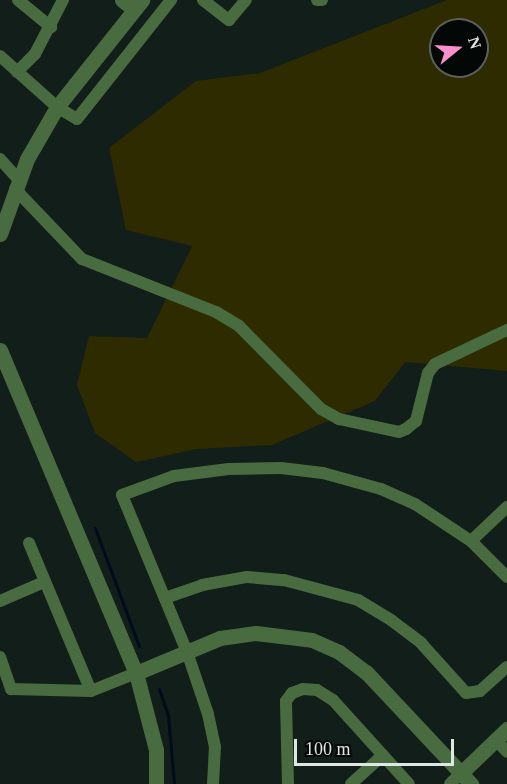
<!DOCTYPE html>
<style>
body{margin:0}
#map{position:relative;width:507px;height:784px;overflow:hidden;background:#111e1a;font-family:Georgia,serif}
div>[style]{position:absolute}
.green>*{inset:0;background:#2e2b00}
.stream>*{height:3px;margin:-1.5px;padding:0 1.5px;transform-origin:1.5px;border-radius:1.5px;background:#000b1c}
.minor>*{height:12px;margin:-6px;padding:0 6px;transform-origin:6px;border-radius:6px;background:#486c3f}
.tertiary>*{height:15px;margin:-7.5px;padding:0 7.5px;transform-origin:7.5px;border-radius:7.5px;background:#486c3f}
span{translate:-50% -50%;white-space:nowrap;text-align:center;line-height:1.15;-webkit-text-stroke:4.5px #030706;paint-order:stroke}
.north{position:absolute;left:429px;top:18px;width:60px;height:60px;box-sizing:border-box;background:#030706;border:2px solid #5b615f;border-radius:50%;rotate:72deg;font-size:16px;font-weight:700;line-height:24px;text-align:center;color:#dfe7e4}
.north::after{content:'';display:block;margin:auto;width:21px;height:27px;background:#f890cb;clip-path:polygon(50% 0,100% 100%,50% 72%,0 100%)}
.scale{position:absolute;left:294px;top:739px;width:160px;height:27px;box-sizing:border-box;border:3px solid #dfe7e4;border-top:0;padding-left:8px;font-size:18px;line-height:21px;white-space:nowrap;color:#dfe7e4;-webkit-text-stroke:4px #030706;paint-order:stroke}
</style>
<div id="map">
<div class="green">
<div style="clip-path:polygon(evenodd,447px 0,507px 0,507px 371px,405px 362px,375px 401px,272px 445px,197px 449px,136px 462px,95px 433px,77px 385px,89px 336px,147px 338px,192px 246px,126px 230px,109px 148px,196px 81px,260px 73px,447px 0,441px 30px,477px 30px,477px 66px,441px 66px,441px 30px)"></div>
</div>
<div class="stream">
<div style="left:95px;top:528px;width:126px;rotate:69.6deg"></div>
<div style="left:159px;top:689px;width:28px;rotate:71deg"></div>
<div style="left:168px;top:715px;width:69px;rotate:85deg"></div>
</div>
<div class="minor">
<div style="left:18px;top:0;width:43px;rotate:39.3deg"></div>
<div style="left:203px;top:0;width:33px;rotate:38deg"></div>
<div style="left:229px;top:20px;width:26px;rotate:-50deg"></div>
<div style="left:317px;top:0;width:5px"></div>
<div style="left:0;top:56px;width:76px;rotate:41.8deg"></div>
<div style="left:57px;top:107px;width:23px;rotate:31deg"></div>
<div style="left:77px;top:119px;width:152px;rotate:-51.7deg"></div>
<div style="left:17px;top:72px;width:25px;rotate:-45deg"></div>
<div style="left:35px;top:54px;width:61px;rotate:-62.6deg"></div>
<div style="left:0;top:159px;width:27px;rotate:48deg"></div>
<div style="left:15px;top:189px;width:97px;rotate:46.3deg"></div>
<div style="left:82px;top:259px;width:144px;rotate:21.6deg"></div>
<div style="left:216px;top:312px;width:27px;rotate:31deg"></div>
<div style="left:239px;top:326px;width:117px;rotate:45.3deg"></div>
<div style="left:321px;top:409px;width:21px;rotate:29deg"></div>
<div style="left:339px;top:419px;width:61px;rotate:12.2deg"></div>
<div style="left:399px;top:432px;width:8px;rotate:-23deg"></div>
<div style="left:406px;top:429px;width:13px;rotate:-39deg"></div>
<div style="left:416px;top:421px;width:49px;rotate:-76deg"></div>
<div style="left:428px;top:373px;width:11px;rotate:-52deg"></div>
<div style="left:435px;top:364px;width:80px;rotate:-25.3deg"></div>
<div style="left:471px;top:541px;width:50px;rotate:-43.4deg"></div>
<div style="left:29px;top:543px;width:160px;rotate:67.3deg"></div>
<div style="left:165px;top:598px;width:39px;rotate:-19deg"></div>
<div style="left:202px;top:585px;width:46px;rotate:-10.1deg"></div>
<div style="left:247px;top:577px;width:37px;rotate:5deg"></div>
<div style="left:284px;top:580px;width:77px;rotate:15.1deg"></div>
<div style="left:358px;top:600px;width:39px;rotate:31deg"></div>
<div style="left:391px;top:620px;width:38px;rotate:37deg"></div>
<div style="left:421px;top:643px;width:67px;rotate:48deg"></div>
<div style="left:466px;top:693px;width:14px;rotate:-8deg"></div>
<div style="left:480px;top:691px;width:36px;rotate:-42deg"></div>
<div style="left:0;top:601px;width:48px;rotate:-23.4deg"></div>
<div style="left:0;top:657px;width:34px;rotate:71deg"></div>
<div style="left:11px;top:689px;width:80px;rotate:1.4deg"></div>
<div style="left:91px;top:691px;width:48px;rotate:-21.8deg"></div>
<div style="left:496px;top:740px;width:16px;rotate:47deg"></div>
<div style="left:213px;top:784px;width:37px;rotate:-87deg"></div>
<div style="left:215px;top:747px;width:34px;rotate:-102deg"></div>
<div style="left:208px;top:714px;width:65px;rotate:-108.7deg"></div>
<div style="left:187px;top:652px;width:170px;rotate:-112.5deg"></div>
<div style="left:122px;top:495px;width:55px;rotate:-20.1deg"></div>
<div style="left:174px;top:476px;width:55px;rotate:-7.3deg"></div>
<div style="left:229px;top:469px;width:52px;rotate:-1.1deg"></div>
<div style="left:281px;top:468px;width:42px;rotate:6.8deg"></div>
<div style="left:323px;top:473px;width:60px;rotate:15.4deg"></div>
<div style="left:381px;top:489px;width:37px;rotate:24deg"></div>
<div style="left:415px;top:504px;width:67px;rotate:33.5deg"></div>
<div style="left:471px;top:541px;width:51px;rotate:45deg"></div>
<div style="left:288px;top:784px;width:83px;rotate:-91.4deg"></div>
<div style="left:286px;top:701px;width:10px;rotate:-53deg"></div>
<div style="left:292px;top:693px;width:12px;rotate:-20deg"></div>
<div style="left:303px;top:689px;width:14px;rotate:4deg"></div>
<div style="left:317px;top:690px;width:19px;rotate:32deg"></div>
<div style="left:333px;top:700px;width:113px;rotate:47.9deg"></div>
<div style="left:351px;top:784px;width:43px;rotate:-42.2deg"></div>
<div style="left:450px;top:784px;width:16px;rotate:-45deg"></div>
</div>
<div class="tertiary">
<div style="left:122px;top:0;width:15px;rotate:37deg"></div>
<div style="left:0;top:234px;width:80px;rotate:-70.2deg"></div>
<div style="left:27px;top:159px;width:60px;rotate:-60deg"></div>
<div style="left:57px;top:107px;width:137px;rotate:-51.5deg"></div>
<div style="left:0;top:350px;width:350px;rotate:67.2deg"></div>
<div style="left:136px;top:673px;width:80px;rotate:75.4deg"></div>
<div style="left:156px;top:750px;width:34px;rotate:90deg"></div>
<div style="left:136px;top:673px;width:91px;rotate:-22.6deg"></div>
<div style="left:220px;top:638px;width:36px;rotate:-8deg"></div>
<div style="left:256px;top:633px;width:56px;rotate:7.1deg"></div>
<div style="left:312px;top:640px;width:30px;rotate:24deg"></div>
<div style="left:339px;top:652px;width:34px;rotate:37deg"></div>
<div style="left:366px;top:672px;width:154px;rotate:46.8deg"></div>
<div style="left:461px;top:773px;width:64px;rotate:-43.7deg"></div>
</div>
<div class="north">N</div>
<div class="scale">100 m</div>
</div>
